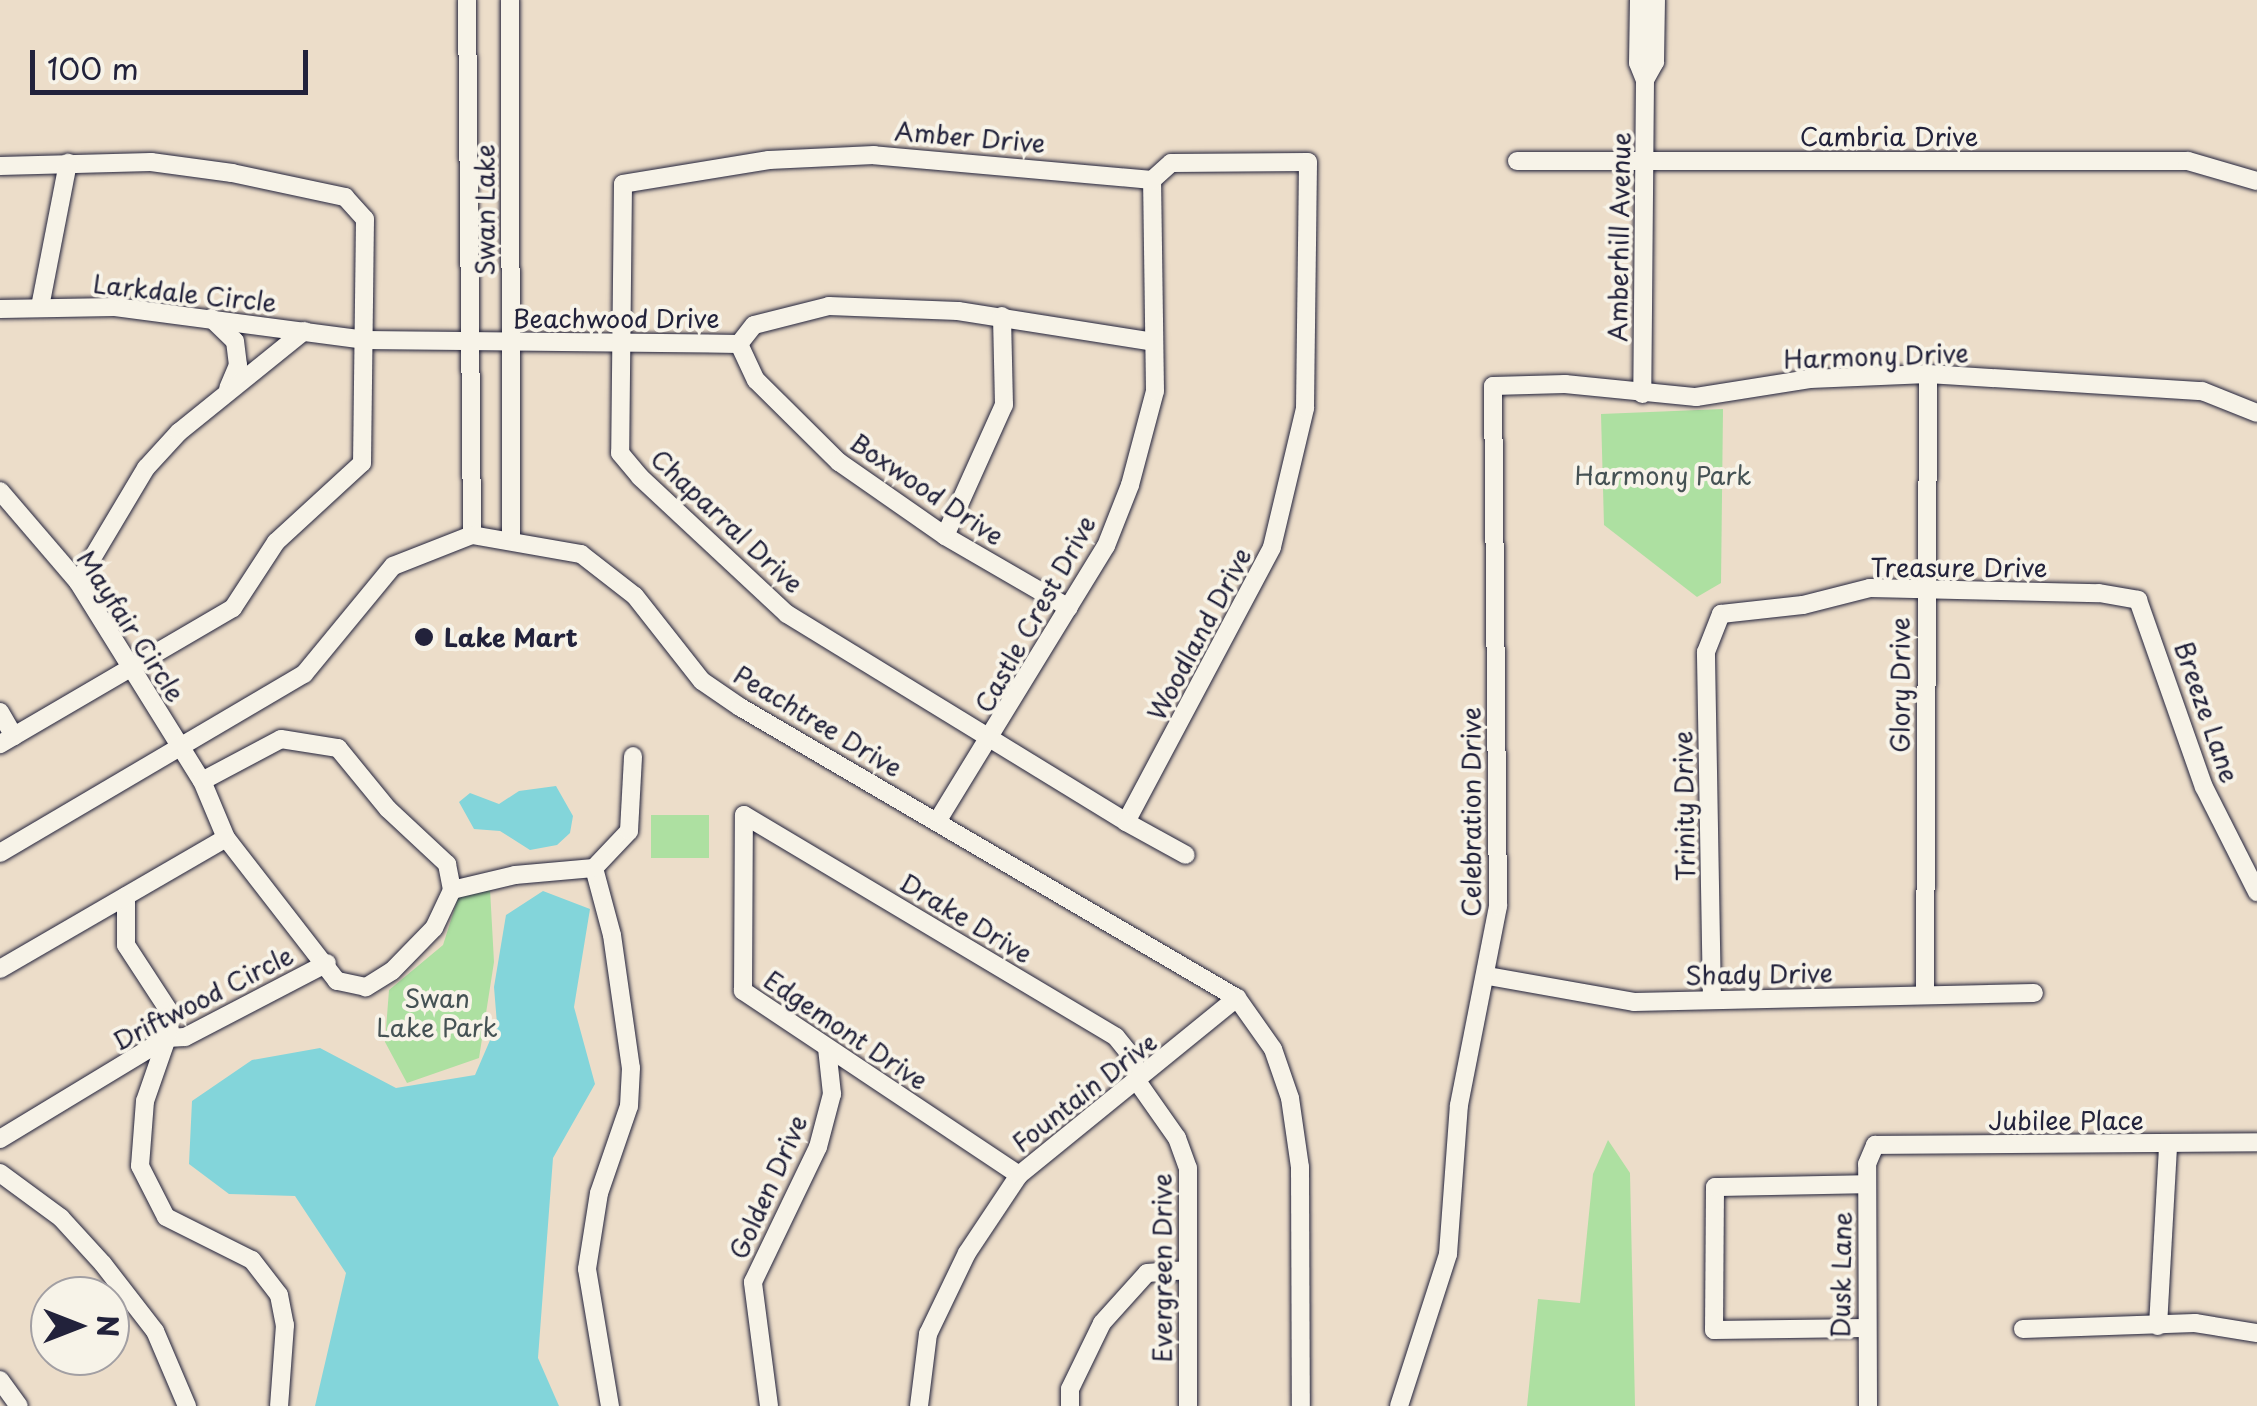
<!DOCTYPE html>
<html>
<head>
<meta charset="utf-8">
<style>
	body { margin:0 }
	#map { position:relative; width:2257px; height:1406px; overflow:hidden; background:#ecddc9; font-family:"Playpen Sans",sans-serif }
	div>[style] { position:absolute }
	.green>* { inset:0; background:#ade0a1; transform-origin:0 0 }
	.water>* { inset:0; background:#83d5da }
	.roads { filter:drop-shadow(0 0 2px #22223b) drop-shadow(0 0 2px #22223b) }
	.street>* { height:18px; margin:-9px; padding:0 9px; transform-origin:9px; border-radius:9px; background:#f7f3e8 }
	.dots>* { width:28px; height:28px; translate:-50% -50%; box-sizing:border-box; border:5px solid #f7f3e8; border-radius:50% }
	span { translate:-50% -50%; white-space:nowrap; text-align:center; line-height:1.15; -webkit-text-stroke:8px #f7f3e8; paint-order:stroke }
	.street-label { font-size:25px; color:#22223b }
	.park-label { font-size:25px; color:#455254 }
	.poi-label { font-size:25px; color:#22223b; font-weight:700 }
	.left { translate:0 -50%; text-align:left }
	.north { position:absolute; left:30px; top:1276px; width:100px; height:100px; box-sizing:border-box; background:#f7f3e8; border:2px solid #a29fa3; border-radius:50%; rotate:90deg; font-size:28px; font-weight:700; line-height:40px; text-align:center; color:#22223b }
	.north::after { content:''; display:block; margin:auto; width:35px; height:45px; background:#22223b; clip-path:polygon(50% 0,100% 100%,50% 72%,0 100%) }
	.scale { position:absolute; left:30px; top:50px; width:278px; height:45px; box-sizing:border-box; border:5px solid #22223b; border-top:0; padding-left:12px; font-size:30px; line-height:35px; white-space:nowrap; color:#22223b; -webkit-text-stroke:8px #f7f3e8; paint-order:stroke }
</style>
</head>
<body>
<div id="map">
	<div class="green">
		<div style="clip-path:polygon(1723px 409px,1721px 583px,1697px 597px,1604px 525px,1601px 414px)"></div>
		<div style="left:709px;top:815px;width:43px;height:58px;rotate:90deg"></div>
		<div style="clip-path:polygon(490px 889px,494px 962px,479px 1058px,407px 1083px,385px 1042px,389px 990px,443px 945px,458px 898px)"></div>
		<div style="clip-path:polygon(1608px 1140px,1630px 1173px,1635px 1406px,1527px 1406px,1538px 1299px,1580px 1303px,1593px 1174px)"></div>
	</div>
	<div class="water">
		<div style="clip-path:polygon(556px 786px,573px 816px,570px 833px,557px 845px,530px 850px,500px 831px,474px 829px,459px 802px,470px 793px,499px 804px,519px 791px)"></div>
		<div style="clip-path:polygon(543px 891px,590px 909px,574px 1007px,595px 1084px,553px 1158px,538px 1358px,559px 1406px,315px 1406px,346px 1273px,295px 1196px,229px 1194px,189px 1164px,192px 1101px,252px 1060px,320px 1048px,396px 1088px,475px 1075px,497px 1024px,494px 987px,506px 915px)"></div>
	</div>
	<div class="roads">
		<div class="street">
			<div style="left:467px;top:0;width:535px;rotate:89.46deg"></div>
			<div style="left:510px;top:0;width:541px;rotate:89.89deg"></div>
			<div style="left:1639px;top:0;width:63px;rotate:90.9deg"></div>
			<div style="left:1638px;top:63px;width:18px;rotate:68deg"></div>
			<div style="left:1645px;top:80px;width:314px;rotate:90.5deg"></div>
			<div style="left:1645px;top:80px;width:21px;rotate:-61deg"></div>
			<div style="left:1655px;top:62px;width:62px;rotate:-89.1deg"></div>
			<div style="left:1517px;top:161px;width:671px"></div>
			<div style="left:2188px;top:161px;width:72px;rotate:16.2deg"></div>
			<div style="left:0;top:166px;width:151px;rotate:-1.5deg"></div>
			<div style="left:151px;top:162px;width:82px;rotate:7.7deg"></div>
			<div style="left:232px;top:173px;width:116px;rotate:12deg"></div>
			<div style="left:345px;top:197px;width:30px;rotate:48deg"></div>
			<div style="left:365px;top:219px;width:244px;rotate:90.7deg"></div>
			<div style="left:362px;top:463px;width:117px;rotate:137.4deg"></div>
			<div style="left:276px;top:542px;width:79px;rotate:123.1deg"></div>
			<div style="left:233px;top:608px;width:270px;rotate:149.7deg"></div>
			<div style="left:40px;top:307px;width:147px;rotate:-79deg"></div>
			<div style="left:0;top:309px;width:115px;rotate:-1deg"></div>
			<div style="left:115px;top:307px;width:251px;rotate:7.5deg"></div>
			<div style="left:364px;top:340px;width:375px;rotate:0.6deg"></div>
			<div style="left:739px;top:344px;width:24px;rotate:-52deg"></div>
			<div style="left:754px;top:325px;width:77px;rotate:-14.2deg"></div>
			<div style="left:829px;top:306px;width:129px;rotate:2.2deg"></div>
			<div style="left:958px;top:311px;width:198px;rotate:9deg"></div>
			<div style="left:211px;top:318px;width:33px;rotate:44deg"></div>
			<div style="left:235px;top:341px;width:24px;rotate:83deg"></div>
			<div style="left:238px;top:365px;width:25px;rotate:113deg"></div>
			<div style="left:739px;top:344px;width:40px;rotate:65deg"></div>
			<div style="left:756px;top:380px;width:117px;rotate:44.7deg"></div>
			<div style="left:839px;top:462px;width:129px;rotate:34.9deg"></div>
			<div style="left:945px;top:536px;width:143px;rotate:30.1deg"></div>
			<div style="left:0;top:491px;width:120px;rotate:49.4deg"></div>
			<div style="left:78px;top:582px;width:234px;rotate:58.1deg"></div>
			<div style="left:945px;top:536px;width:144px;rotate:-65.8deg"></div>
			<div style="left:1004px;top:405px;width:89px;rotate:-91.3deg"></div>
			<div style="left:78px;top:582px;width:133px;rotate:-59.2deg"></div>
			<div style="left:146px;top:468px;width:49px;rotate:-47.5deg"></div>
			<div style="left:179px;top:432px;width:161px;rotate:-38.9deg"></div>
			<div style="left:0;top:712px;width:28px;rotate:60deg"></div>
			<div style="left:281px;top:739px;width:58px;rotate:9deg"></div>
			<div style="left:338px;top:748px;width:79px;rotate:50.7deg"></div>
			<div style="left:388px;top:809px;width:81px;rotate:43deg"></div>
			<div style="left:447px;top:864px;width:26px;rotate:79deg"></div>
			<div style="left:452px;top:890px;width:42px;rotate:115.3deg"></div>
			<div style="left:434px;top:928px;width:60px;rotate:134.3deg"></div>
			<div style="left:392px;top:971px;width:31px;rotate:148deg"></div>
			<div style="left:366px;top:987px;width:30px;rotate:-168deg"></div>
			<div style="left:337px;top:981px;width:181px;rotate:-127.8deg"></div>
			<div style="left:226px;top:838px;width:62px;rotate:-112.8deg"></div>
			<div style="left:202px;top:781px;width:89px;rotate:-28deg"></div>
			<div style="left:938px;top:820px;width:321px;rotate:-58.5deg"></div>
			<div style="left:1106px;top:546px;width:66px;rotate:-68.5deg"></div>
			<div style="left:1130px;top:485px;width:97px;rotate:-75.1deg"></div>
			<div style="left:1155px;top:391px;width:211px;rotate:-90.8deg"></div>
			<div style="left:1126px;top:822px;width:311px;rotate:-62deg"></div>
			<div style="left:1272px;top:547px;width:143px;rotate:-76.6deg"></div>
			<div style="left:1305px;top:408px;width:246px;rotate:-89.3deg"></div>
			<div style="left:1308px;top:162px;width:137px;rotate:179.6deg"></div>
			<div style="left:1171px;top:163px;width:25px;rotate:138deg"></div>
			<div style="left:1152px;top:180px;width:279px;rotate:-174.9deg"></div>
			<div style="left:874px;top:155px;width:105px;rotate:177.3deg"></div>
			<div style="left:769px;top:160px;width:148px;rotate:170.7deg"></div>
			<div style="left:623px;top:184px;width:269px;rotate:90.6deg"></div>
			<div style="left:620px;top:453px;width:31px;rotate:50deg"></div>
			<div style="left:640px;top:477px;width:201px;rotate:43deg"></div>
			<div style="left:787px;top:614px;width:398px;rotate:31.5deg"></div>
			<div style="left:1126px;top:822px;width:68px;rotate:28.8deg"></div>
			<div style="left:0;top:853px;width:353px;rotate:-30.5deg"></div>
			<div style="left:304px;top:674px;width:140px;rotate:-50.5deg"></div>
			<div style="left:393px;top:566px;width:85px;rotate:-21.4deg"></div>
			<div style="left:472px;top:535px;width:111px;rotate:9.9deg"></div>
			<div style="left:581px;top:554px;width:68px;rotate:37.9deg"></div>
			<div style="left:635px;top:596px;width:108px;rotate:51.8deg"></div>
			<div style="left:702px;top:681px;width:46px;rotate:34.4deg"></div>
			<div style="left:740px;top:707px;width:576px;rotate:30.35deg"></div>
			<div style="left:1237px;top:998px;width:62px;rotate:54.8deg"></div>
			<div style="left:1273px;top:1049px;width:52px;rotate:70.9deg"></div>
			<div style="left:1290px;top:1098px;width:70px;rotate:81.8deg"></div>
			<div style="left:1300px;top:1167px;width:239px;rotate:89.8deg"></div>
			<div style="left:594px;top:868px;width:69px;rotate:75deg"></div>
			<div style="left:612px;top:935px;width:134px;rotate:81.9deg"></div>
			<div style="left:631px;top:1068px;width:38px;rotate:93deg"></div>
			<div style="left:629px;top:1106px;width:92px;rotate:109deg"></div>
			<div style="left:599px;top:1193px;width:77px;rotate:99deg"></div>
			<div style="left:587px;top:1269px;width:139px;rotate:80.5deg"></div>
			<div style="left:452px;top:890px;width:65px;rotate:-13.4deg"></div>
			<div style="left:515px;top:875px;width:79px;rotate:-5.1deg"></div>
			<div style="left:594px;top:868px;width:51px;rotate:-46.6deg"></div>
			<div style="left:629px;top:831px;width:75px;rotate:-86.9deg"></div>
			<div style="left:126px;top:896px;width:49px;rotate:90deg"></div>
			<div style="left:126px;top:945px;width:79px;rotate:56.9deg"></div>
			<div style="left:169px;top:1011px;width:27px;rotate:94deg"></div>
			<div style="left:167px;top:1038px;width:67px;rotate:109.2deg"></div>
			<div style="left:145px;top:1101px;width:65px;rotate:94.4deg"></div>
			<div style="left:140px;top:1166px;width:57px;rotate:63deg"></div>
			<div style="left:166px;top:1217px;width:96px;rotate:26.6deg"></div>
			<div style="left:252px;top:1260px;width:44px;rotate:52.4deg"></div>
			<div style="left:279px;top:1295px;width:31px;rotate:79deg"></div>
			<div style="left:285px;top:1325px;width:81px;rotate:94.2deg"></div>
			<div style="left:0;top:969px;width:261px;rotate:-30.1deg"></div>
			<div style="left:1488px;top:976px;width:148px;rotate:10.1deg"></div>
			<div style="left:1634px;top:1002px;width:400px;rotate:-1.3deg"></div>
			<div style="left:1925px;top:995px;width:621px;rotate:-89.72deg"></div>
			<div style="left:1712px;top:1000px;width:348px;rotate:-91deg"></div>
			<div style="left:1706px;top:652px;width:41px;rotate:-68.5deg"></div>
			<div style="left:1721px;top:614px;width:82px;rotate:-6.3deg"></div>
			<div style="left:1803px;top:605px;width:69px;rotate:-14.2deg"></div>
			<div style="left:1870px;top:588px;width:229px;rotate:1.3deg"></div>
			<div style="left:2099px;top:593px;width:40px;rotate:10deg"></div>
			<div style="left:2138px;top:600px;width:198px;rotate:70.6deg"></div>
			<div style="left:2204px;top:787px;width:118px;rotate:63.2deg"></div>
			<div style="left:0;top:1139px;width:195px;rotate:-31.2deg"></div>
			<div style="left:167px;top:1038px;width:18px;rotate:-3deg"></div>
			<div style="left:185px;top:1037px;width:160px;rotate:-27.5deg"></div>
			<div style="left:0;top:1173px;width:76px;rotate:36.4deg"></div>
			<div style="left:61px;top:1218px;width:62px;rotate:47.6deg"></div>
			<div style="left:103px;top:1264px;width:85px;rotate:52.2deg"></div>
			<div style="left:155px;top:1331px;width:82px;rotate:66.9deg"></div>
			<div style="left:1019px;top:1175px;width:332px;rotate:-146.3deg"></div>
			<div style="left:743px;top:991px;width:176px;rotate:-89.7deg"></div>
			<div style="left:744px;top:815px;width:433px;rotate:30.8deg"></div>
			<div style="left:1116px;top:1037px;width:27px;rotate:51deg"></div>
			<div style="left:1133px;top:1058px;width:27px;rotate:77deg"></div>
			<div style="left:1139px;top:1084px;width:66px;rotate:54.9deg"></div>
			<div style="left:1177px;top:1138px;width:32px;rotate:70deg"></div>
			<div style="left:1188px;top:1168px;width:238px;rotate:90deg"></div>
			<div style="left:2158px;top:1326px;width:181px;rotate:-86.8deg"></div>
			<div style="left:1865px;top:1328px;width:151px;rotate:179.2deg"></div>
			<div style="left:1714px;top:1330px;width:143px;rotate:-89.6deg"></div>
			<div style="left:1715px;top:1187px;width:152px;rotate:-1.1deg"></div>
			<div style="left:2023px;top:1329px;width:172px;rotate:-2deg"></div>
			<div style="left:2195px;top:1323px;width:63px;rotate:9.2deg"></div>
			<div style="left:0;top:1380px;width:32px;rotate:54deg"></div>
			<div style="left:769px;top:1406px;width:125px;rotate:-97.4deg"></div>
			<div style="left:753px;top:1282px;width:150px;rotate:-64.3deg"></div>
			<div style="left:818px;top:1147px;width:55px;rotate:-75.2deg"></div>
			<div style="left:832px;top:1094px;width:46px;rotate:-96.2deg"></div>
			<div style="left:919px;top:1406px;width:73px;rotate:-82.9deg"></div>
			<div style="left:928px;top:1334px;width:90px;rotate:-64.3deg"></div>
			<div style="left:967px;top:1253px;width:94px;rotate:-56.3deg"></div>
			<div style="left:1019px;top:1175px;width:281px;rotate:-39.1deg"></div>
			<div style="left:1070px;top:1406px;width:17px;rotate:-90deg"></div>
			<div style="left:1070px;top:1389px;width:73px;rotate:-64.1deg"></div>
			<div style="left:1102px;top:1323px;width:67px;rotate:-48deg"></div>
			<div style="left:1147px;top:1273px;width:41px;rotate:-4.2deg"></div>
			<div style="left:1399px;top:1406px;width:160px;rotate:-72.1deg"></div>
			<div style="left:1448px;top:1254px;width:149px;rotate:-85.8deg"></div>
			<div style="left:1459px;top:1105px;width:203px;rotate:-78.9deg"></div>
			<div style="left:1498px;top:906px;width:520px;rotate:-90.55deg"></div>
			<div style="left:1493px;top:386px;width:72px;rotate:-1.6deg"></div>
			<div style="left:1565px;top:384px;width:132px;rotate:5.7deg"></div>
			<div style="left:1696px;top:397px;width:115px;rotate:-9deg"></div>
			<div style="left:1810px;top:379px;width:118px;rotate:-2.4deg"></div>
			<div style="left:1928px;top:374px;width:275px;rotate:3.6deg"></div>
			<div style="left:2202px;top:391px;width:59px;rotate:21.8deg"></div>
			<div style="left:1868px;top:1406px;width:242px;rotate:-90.2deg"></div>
			<div style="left:1867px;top:1164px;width:21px;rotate:-67deg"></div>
			<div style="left:1875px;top:1145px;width:382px;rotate:-0.4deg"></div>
		</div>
	</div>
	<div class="dots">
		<div style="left:424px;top:637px;background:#22223b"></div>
	</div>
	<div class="street-label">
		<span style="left:1889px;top:136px">Cambria Drive</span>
		<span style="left:970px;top:137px;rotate:5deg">Amber Drive</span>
		<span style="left:485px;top:210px;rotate:-90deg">Swan Lake</span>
		<span style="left:1619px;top:237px;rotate:-89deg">Amberhill Avenue</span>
		<span style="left:185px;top:293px;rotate:6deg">Larkdale Circle</span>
		<span style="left:616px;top:318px">Beachwood Drive</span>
		<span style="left:1876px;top:356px;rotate:-2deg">Harmony Drive</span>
		<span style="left:927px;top:489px;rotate:34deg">Boxwood Drive</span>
		<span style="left:727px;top:521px;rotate:43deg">Chaparral Drive</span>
		<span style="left:1959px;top:567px">Treasure Drive</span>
		<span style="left:1035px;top:614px;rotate:-61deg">Castle Crest Drive</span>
		<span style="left:131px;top:626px;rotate:57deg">Mayfair Circle</span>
		<span style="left:1199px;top:634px;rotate:-62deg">Woodland Drive</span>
		<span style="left:1900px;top:685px;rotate:-90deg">Glory Drive</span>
		<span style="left:2207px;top:712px;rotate:71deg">Breeze Lane</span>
		<span style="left:818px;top:721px;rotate:31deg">Peachtree Drive</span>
		<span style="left:1684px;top:806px;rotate:-91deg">Trinity Drive</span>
		<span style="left:1471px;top:812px;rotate:-90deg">Celebration Drive</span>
		<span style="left:966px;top:918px;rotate:31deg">Drake Drive</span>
		<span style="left:1759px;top:974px;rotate:-1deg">Shady Drive</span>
		<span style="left:203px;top:998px;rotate:-27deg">Driftwood Circle</span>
		<span style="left:846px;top:1030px;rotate:34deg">Edgemont Drive</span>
		<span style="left:1084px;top:1092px;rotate:-38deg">Fountain Drive</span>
		<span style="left:2066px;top:1120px">Jubilee Place</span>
		<span style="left:768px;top:1187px;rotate:-66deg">Golden Drive</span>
		<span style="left:1162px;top:1268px;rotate:-90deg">Evergreen Drive</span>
		<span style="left:1841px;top:1275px;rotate:-89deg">Dusk Lane</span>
	</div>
	<div class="park-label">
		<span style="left:1663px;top:475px">Harmony Park</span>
		<span style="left:437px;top:1013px">Swan<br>Lake Park</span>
	</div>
	<div class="poi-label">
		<span class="left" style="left:444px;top:637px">Lake Mart</span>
	</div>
	<div class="north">N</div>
	<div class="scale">100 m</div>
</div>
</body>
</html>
